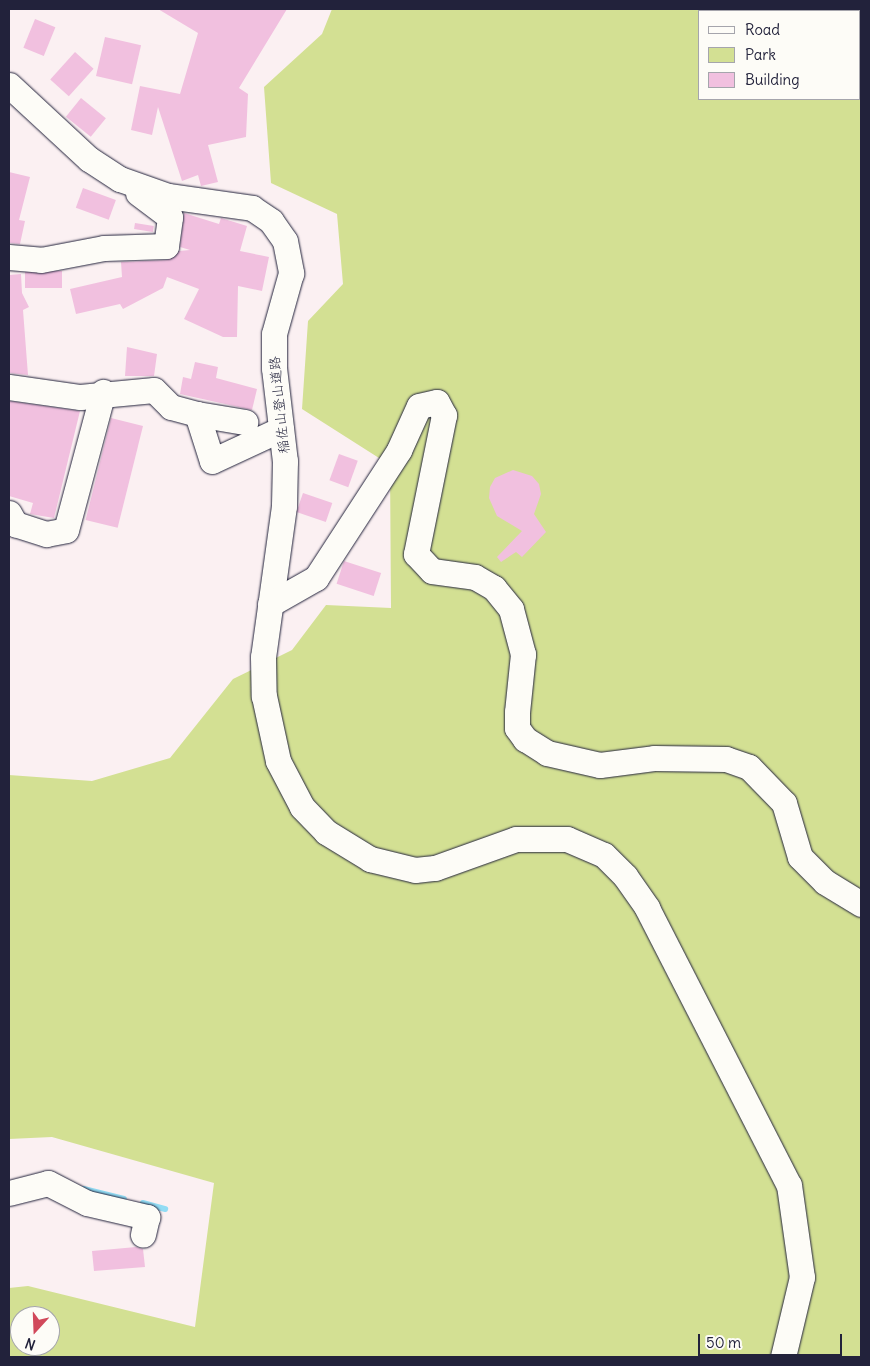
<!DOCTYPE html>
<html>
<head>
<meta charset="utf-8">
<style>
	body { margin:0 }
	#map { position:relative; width:870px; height:1366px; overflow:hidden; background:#fbf0f2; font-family:Delius,"Klee One",sans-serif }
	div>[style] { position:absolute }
	.green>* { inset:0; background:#d3e093 }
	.stream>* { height:5.5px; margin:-2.75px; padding:0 2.75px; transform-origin:2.75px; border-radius:2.75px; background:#92dcf4 }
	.building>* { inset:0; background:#f1c0df; transform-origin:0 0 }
	.roads { filter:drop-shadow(0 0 1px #22223b) drop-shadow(0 0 1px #22223b) }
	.minor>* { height:25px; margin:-12.5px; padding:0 12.5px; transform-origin:12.5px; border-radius:12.5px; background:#fdfcf7 }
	span { translate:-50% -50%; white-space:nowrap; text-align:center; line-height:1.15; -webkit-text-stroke:5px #fdfcf7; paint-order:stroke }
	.street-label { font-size:14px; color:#22223b }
	.frame { position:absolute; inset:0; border:10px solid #22223b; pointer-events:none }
	.legend { position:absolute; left:698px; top:10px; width:162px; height:90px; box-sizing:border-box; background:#fdfcf7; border:1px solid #a5a5ac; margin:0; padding:6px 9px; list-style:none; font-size:15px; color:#22223b }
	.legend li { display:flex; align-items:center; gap:10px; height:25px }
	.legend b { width:25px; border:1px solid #a5a5ac }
	.north { position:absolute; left:10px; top:1306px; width:50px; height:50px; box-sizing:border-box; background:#fdfcf7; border:1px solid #a5a5ac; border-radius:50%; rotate:200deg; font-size:14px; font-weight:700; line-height:20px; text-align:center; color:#22223b }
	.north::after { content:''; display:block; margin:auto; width:18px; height:22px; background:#d1495b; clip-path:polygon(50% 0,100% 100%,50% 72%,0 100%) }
	.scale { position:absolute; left:698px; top:1334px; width:144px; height:22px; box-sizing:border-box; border:2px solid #22223b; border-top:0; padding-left:6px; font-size:15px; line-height:18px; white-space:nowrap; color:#22223b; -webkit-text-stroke:4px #fdfcf7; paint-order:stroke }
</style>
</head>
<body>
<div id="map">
	<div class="green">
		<div style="clip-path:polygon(evenodd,332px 9px,861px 9px,861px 1357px,9px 1357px,9px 1288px,28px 1286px,195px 1327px,214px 1183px,52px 1137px,9px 1139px,9px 775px,92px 781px,170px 758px,233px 679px,292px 650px,326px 605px,391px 608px,390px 465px,302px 409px,308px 321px,343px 284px,337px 214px,271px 183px,264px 87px,322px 34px,332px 9px,699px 11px,859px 11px,859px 99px,699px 99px,699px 11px,332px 9px,20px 1316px,50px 1316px,50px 1346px,20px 1346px,20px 1316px)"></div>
	</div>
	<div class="stream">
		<div style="left:84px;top:1189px;width:41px;rotate:14deg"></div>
		<div style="left:143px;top:1203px;width:23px;rotate:15deg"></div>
	</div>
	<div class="building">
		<div style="clip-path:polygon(158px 9px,287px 9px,239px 88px,248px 94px,246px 137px,208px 145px,218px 182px,201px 186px,198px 175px,182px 181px,158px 107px,152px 135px,131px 130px,140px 86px,180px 94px,198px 33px)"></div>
		<div style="left:35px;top:19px;width:22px;height:31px;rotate:22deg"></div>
		<div style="left:105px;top:37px;width:37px;height:40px;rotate:13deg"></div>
		<div style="left:75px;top:52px;width:25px;height:37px;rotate:42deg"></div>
		<div style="left:81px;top:98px;width:32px;height:24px;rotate:39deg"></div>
		<div style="clip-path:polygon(9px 172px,30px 177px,19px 220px,25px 221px,20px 244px,9px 243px)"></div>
		<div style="left:83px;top:188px;width:35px;height:21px;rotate:20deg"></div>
		<div style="clip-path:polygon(184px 213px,219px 224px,221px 218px,247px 226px,240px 251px,269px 257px,262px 291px,238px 286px,237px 337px,223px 337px,184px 319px,199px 289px,167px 277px,163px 288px,123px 309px,120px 304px,76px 314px,70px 289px,122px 277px,121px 262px,167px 260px,179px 251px,190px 250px,180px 247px)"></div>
		<div style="left:135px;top:223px;width:19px;height:6px;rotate:9deg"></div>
		<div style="left:62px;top:271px;width:17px;height:37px;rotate:90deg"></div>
		<div style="clip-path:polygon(21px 274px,22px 293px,29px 307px,23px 310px,28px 375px,9px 373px,9px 275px)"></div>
		<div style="clip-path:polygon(127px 347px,157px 354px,154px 376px,125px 376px)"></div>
		<div style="clip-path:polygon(195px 362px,218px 367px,216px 378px,257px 389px,252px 410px,180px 394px,183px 377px,191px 379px)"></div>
		<div style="clip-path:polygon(9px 401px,80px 411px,54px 518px,30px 514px,33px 503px,9px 496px)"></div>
		<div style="left:111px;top:418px;width:33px;height:105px;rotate:14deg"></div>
		<div style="left:339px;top:454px;width:20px;height:28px;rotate:20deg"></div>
		<div style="clip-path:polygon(513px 470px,532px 476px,539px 484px,541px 494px,534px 514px,546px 532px,522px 557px,516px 552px,501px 562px,497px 557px,522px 531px,497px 516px,489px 498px,490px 487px,495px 478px)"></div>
		<div style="left:303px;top:493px;width:31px;height:20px;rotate:19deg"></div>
		<div style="left:344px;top:561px;width:39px;height:24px;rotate:18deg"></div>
		<div style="clip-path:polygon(136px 1247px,143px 1249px,145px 1267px,94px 1271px,92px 1251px)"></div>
	</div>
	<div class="roads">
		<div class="minor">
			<div style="left:9px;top:85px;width:109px;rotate:42.8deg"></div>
			<div style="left:89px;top:159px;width:37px;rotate:33deg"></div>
			<div style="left:120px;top:179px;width:51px;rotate:19.5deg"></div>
			<div style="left:168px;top:196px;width:85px;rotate:8.1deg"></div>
			<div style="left:252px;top:208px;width:23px;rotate:34deg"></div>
			<div style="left:271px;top:221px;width:24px;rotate:55deg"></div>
			<div style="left:285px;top:241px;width:33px;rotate:79deg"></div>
			<div style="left:291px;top:273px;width:63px;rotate:105.6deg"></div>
			<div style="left:274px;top:334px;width:34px;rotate:90deg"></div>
			<div style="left:274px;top:368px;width:94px;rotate:83.3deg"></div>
			<div style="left:285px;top:461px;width:45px;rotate:91.3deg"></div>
			<div style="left:284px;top:506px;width:152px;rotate:97.9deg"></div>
			<div style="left:263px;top:657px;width:39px;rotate:89deg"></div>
			<div style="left:264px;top:696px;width:66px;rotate:77.8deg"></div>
			<div style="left:278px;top:761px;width:52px;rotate:62.4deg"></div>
			<div style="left:302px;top:807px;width:35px;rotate:46deg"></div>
			<div style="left:326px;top:832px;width:52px;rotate:31.5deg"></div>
			<div style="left:370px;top:859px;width:46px;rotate:13.7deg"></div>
			<div style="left:415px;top:870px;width:20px;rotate:-6deg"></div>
			<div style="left:435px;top:868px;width:86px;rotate:-19.7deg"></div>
			<div style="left:516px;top:839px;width:51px"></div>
			<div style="left:567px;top:839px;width:40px;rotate:23.4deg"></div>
			<div style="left:604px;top:855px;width:30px;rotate:45deg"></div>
			<div style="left:625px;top:876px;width:39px;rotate:55deg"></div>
			<div style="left:647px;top:908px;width:311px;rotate:62.9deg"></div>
			<div style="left:789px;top:1185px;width:93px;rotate:82deg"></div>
			<div style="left:802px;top:1277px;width:82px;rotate:103.4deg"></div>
			<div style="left:9px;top:257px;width:32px;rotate:5deg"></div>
			<div style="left:41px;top:260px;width:64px;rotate:-10.8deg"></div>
			<div style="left:104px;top:248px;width:62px;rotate:-1.8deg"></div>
			<div style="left:166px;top:246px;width:29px;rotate:-82deg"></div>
			<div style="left:170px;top:217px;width:40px;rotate:-143deg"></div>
			<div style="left:9px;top:387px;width:72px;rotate:8deg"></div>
			<div style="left:80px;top:397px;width:74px;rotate:-5.4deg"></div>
			<div style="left:154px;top:390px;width:24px;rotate:45deg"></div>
			<div style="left:171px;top:407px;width:27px;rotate:15deg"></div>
			<div style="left:197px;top:414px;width:49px;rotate:72.3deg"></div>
			<div style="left:212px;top:461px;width:76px;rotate:-24.9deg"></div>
			<div style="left:197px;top:414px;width:49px;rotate:9.5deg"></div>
			<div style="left:9px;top:513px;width:13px;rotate:61deg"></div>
			<div style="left:15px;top:524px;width:33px;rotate:18deg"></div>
			<div style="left:46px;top:534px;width:20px;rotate:-11deg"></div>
			<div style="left:66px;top:530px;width:143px;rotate:-75deg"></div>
			<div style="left:270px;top:604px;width:53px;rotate:-29.5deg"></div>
			<div style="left:316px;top:578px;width:153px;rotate:-57deg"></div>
			<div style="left:399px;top:450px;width:48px;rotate:-65.6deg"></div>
			<div style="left:419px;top:406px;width:18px;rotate:-13deg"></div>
			<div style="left:437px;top:402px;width:15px;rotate:62deg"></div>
			<div style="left:444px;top:415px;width:142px;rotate:101.4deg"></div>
			<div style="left:416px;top:554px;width:23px;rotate:47deg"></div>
			<div style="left:432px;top:571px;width:43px;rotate:7.9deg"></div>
			<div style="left:475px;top:577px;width:22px;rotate:30deg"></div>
			<div style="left:494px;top:588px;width:27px;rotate:51deg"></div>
			<div style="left:511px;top:609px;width:47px;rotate:75.1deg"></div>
			<div style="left:523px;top:654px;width:58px;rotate:95.9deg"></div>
			<div style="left:517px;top:712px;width:16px;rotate:90deg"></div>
			<div style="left:517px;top:728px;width:14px;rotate:54deg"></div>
			<div style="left:525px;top:739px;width:26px;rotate:32deg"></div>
			<div style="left:547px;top:753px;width:54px;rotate:12.8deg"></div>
			<div style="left:600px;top:765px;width:54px;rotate:-7.4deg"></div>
			<div style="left:654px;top:758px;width:72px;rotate:0.8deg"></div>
			<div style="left:726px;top:759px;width:24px;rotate:19deg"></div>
			<div style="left:749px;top:767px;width:50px;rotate:45.8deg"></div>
			<div style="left:784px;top:803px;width:56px;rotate:73.5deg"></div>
			<div style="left:800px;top:857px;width:35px;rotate:45deg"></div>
			<div style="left:825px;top:882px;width:42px;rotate:31.4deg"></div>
			<div style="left:9px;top:1193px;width:40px;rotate:-14.4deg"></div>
			<div style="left:48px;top:1183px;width:44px;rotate:27.1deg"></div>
			<div style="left:87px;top:1203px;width:62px;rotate:13.1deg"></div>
			<div style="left:147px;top:1217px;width:18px;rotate:103deg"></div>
		</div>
	</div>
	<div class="street-label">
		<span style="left:279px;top:405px;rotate:-96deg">稲佐山登山道路</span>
	</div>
	<div class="frame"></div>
	<ul class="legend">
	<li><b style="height:6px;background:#fdfcf7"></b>Road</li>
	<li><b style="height:14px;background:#d3e093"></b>Park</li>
	<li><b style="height:14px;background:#f1c0df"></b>Building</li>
	</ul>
	<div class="north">N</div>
	<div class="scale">50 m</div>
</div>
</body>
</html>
